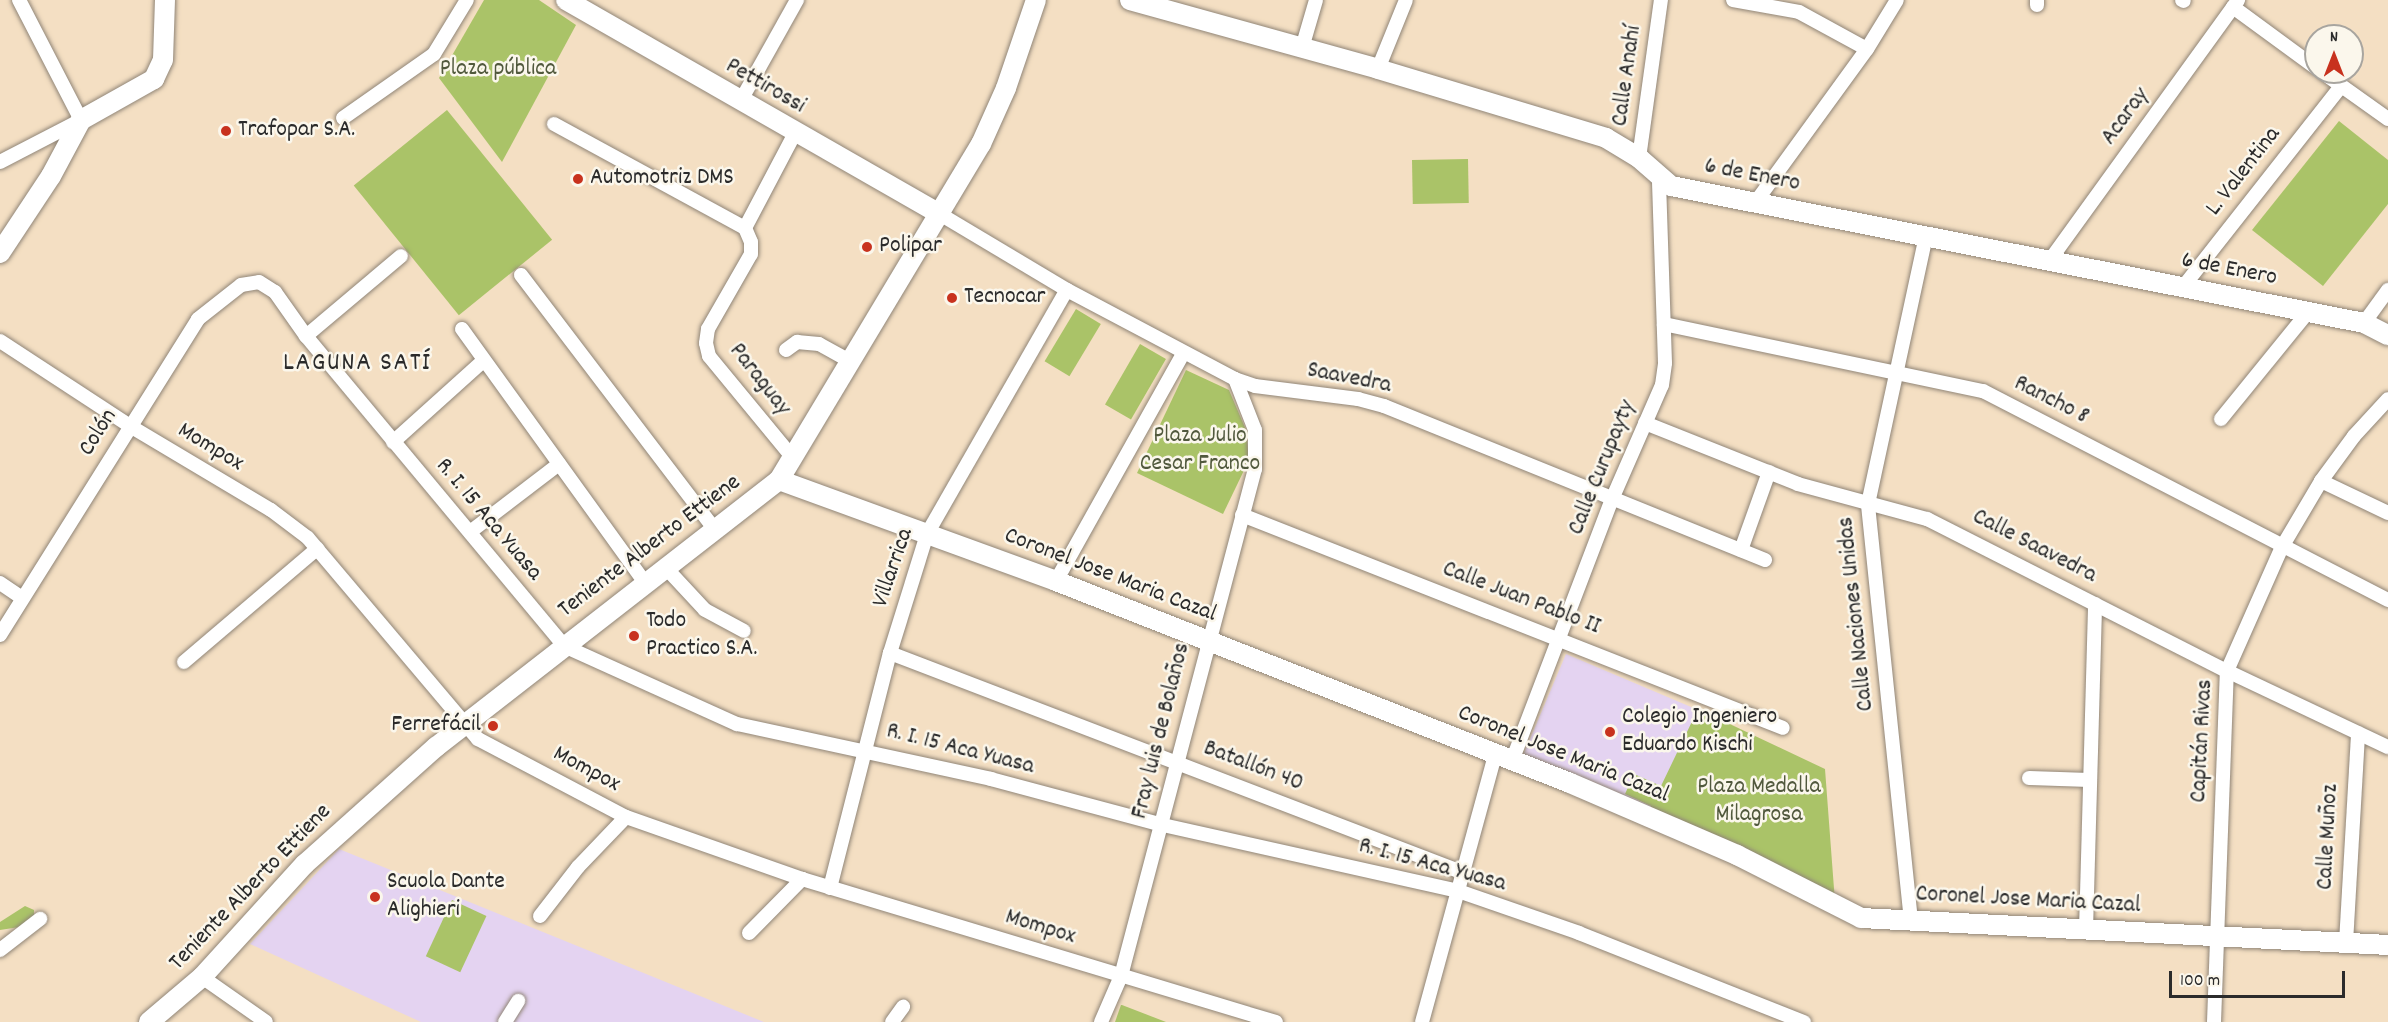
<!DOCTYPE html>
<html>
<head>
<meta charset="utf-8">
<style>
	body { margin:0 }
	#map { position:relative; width:2388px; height:1022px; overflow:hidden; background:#f4dfc3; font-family:Dekko,sans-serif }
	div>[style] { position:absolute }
	.built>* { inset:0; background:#e4d3f1; transform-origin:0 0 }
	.green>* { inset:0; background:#aac368; transform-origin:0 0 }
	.roads { filter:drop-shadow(0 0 2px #908577) drop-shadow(0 0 2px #908577) }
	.street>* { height:14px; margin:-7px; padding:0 7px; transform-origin:7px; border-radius:7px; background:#fff }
	.secondary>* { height:20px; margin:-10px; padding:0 10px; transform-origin:10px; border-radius:10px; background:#fff }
	.dots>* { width:16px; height:16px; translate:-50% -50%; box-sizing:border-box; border:3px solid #fbf7ec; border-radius:50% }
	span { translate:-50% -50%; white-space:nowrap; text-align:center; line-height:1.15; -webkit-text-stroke:5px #fbf7ec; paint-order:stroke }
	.park-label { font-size:24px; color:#51593d }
	.street-label { font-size:24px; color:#2b2b2b }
	.poi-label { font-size:24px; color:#2b2b2b }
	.left { translate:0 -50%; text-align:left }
	.right { translate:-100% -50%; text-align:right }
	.quarter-label { font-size:27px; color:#2b2b2b; letter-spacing:1.5px }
	.north { position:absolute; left:2304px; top:24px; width:60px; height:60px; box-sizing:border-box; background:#fbf7ec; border:2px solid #a8a59f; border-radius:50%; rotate:0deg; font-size:16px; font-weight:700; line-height:24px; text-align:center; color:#2b2b2b }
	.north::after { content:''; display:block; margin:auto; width:21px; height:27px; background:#c8321e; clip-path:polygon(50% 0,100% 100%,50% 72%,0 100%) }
	.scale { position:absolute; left:2169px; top:971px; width:176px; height:27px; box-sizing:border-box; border:3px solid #2b2b2b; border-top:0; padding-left:8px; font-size:18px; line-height:21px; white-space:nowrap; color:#2b2b2b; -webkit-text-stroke:4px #fbf7ec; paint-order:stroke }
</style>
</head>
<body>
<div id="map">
	<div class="built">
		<div style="left:1566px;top:654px;width:143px;height:110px;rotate:23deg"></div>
		<div style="clip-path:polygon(339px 849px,764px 1022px,421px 1022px,250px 944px)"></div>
	</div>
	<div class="green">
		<div style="clip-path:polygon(484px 0,539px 0,576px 25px,502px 162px,439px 78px)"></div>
		<div style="left:447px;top:110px;width:167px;height:120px;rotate:51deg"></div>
		<div style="clip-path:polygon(2339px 121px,2388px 160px,2388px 204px,2323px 286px,2252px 230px)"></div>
		<div style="left:1468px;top:159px;width:44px;height:56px;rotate:89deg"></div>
		<div style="left:1076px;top:309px;width:29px;height:61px;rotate:31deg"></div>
		<div style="left:1140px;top:344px;width:30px;height:70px;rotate:30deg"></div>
		<div style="clip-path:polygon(1186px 370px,1229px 390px,1246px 430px,1249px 460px,1223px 514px,1137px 473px)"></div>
		<div style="clip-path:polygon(1698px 709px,1825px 769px,1835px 902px,1648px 813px,1651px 806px,1625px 794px,1634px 774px,1661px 786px)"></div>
		<div style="left:452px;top:900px;width:38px;height:62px;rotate:25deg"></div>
		<div style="clip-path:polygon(25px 906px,34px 910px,34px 920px,26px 926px,0 930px,0 922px)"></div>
		<div style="clip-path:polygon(1121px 1005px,1122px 1005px,1166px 1022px,1115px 1022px)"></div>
	</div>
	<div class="roads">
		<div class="street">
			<div style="left:1733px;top:0;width:67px;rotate:10.3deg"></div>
			<div style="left:1799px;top:12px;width:77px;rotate:28.6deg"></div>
			<div style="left:2037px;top:0;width:5px;rotate:90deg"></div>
			<div style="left:2182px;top:0;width:2px;rotate:27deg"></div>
			<div style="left:2233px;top:7px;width:103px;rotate:36.3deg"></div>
			<div style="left:1302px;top:48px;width:50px;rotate:-73.7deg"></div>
			<div style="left:1378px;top:69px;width:74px;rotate:-67.9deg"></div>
			<div style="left:2322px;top:72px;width:81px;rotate:35.5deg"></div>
			<div style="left:740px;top:102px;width:117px;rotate:-60.8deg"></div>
			<div style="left:343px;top:118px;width:111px;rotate:-35.1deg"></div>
			<div style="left:434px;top:54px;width:63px;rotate:-58.6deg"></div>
			<div style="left:554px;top:124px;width:217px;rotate:28.6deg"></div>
			<div style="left:1639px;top:158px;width:160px;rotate:-82.1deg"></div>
			<div style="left:0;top:162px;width:91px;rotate:-27.4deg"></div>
			<div style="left:81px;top:120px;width:135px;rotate:-117.3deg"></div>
			<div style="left:1755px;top:203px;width:190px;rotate:-54deg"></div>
			<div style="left:1867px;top:49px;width:57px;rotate:-58.5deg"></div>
			<div style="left:940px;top:214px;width:148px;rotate:30.9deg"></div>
			<div style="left:1067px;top:290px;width:190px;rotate:27.9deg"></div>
			<div style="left:1235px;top:379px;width:21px;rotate:19deg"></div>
			<div style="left:1255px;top:386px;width:104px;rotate:7.2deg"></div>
			<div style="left:1358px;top:399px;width:27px;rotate:15deg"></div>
			<div style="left:1384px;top:406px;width:411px;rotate:22deg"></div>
			<div style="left:2050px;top:260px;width:321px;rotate:-54.1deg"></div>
			<div style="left:521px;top:275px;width:322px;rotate:52.7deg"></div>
			<div style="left:2183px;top:287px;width:256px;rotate:-51.8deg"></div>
			<div style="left:2364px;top:323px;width:41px;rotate:-54deg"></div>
			<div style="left:1664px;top:324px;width:326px;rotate:11.9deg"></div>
			<div style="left:1983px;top:391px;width:456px;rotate:27.3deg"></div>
			<div style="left:462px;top:329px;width:314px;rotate:54.2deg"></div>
			<div style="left:306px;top:336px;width:124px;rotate:-40.1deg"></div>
			<div style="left:0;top:341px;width:155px;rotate:33.2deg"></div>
			<div style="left:130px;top:426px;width:164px;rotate:30.8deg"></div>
			<div style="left:271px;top:510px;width:46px;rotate:37.1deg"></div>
			<div style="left:308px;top:538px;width:263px;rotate:49.8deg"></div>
			<div style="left:478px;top:739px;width:167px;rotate:27.8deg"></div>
			<div style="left:626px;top:817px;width:187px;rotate:19.4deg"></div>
			<div style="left:802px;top:879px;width:495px;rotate:16.8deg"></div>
			<div style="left:786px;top:350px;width:14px;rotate:-36deg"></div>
			<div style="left:797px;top:342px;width:22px;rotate:5deg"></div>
			<div style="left:819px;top:344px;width:37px;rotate:29deg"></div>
			<div style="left:2221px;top:419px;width:138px;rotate:-50.9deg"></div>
			<div style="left:1645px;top:423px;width:165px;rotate:21.7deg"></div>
			<div style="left:1798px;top:484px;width:134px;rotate:15.2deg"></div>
			<div style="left:1927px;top:519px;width:336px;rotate:26.9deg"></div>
			<div style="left:2227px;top:671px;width:178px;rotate:25.3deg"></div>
			<div style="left:393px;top:442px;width:122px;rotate:-42deg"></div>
			<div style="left:793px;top:458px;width:132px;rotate:-129.5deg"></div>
			<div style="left:709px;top:356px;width:13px;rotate:-103deg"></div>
			<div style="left:706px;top:343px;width:14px;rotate:-82deg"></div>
			<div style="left:708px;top:329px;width:86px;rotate:-60.2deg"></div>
			<div style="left:751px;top:254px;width:12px;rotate:-90deg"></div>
			<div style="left:751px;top:242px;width:15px;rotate:-113deg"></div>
			<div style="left:745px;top:228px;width:107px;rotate:-62.2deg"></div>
			<div style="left:2321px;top:481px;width:74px;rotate:25.5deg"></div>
			<div style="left:1242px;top:515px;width:581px;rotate:21.49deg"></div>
			<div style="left:470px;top:532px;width:112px;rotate:-37.4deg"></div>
			<div style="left:1741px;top:550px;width:83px;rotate:-70.3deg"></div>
			<div style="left:666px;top:568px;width:57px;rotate:47.1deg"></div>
			<div style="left:705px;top:610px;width:44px;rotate:28.3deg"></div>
			<div style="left:1056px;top:581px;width:260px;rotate:-60.8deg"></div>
			<div style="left:0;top:583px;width:25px;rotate:34deg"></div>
			<div style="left:0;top:635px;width:373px;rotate:-57.9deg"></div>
			<div style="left:198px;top:319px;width:55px;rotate:-38.3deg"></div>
			<div style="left:241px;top:285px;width:18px;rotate:-9deg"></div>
			<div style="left:259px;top:282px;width:19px;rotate:32deg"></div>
			<div style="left:275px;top:292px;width:54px;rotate:54.8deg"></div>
			<div style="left:306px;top:336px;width:403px;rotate:50.2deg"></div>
			<div style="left:564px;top:646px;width:190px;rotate:24.3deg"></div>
			<div style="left:737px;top:724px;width:260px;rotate:12.2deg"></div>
			<div style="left:991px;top:779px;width:178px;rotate:15deg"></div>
			<div style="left:1163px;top:825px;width:302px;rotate:12.6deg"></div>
			<div style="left:1458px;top:891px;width:128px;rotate:19.1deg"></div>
			<div style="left:1579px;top:933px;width:242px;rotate:21.6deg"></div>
			<div style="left:890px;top:653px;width:615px;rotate:20.97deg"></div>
			<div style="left:184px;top:662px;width:175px;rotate:-40.4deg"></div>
			<div style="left:1512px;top:761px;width:283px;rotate:-69.1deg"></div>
			<div style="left:1613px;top:497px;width:122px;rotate:-66.4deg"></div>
			<div style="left:1662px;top:385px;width:22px;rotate:-82deg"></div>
			<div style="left:1665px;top:363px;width:184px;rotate:-91.9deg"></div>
			<div style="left:2029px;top:778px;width:61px;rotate:1.9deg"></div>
			<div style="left:830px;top:888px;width:243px;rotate:-75.7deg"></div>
			<div style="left:890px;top:653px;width:125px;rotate:-72.7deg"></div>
			<div style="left:927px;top:534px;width:281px;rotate:-60.2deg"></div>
			<div style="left:540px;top:916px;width:62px;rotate:-52.2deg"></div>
			<div style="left:578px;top:867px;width:69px;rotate:-46.2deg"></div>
			<div style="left:1911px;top:921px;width:419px;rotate:-95.9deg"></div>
			<div style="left:1868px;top:504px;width:274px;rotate:-77.8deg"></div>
			<div style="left:2086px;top:930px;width:326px;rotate:-88.4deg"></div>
			<div style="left:749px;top:933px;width:76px;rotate:-45.5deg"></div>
			<div style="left:2346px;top:943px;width:210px;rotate:-86.7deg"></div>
			<div style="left:0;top:950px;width:51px;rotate:-37.8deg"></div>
			<div style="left:202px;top:977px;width:78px;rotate:35.1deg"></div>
			<div style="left:505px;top:1022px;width:25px;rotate:-58deg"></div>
			<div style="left:892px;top:1022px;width:19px;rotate:-54deg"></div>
			<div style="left:1101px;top:1022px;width:50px;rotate:-66.5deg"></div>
			<div style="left:1121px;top:976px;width:524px;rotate:-75.2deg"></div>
			<div style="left:1255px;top:469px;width:39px;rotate:-90deg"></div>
			<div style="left:1255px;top:430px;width:55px;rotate:-111.4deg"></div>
			<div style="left:1422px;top:1022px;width:277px;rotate:-74.7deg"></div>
			<div style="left:2214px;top:1022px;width:351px;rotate:-87.9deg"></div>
			<div style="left:2227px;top:671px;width:136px;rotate:-66.1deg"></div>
			<div style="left:2282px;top:547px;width:77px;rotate:-59.4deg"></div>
			<div style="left:2321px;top:481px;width:56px;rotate:-53.7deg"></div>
			<div style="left:2354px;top:436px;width:50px;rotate:-47.4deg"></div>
		</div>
		<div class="secondary">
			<div style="left:566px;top:0;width:431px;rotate:29.8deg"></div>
			<div style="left:1130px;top:0;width:257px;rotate:15.5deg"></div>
			<div style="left:1378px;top:69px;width:238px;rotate:16.8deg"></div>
			<div style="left:1606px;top:138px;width:39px;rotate:31deg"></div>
			<div style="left:1639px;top:158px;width:43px;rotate:41.2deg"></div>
			<div style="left:1671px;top:186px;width:706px;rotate:11.18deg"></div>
			<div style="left:2364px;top:323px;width:27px;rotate:27deg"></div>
			<div style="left:0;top:253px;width:92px;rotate:-56.5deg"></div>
			<div style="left:51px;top:176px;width:64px;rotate:-61.8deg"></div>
			<div style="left:81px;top:120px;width:84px;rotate:-29.3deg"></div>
			<div style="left:154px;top:79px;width:21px;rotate:-65deg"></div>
			<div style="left:163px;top:60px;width:60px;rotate:-88.1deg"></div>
			<div style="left:779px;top:480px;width:295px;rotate:20deg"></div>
			<div style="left:1056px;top:581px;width:552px;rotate:21.45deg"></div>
			<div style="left:1570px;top:783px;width:182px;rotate:23.3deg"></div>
			<div style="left:1737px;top:855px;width:139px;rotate:26.9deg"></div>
			<div style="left:1861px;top:918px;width:528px;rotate:2.93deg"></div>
			<div style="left:149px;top:1022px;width:70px;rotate:-40.3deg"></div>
			<div style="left:202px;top:977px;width:153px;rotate:-47.7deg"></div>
			<div style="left:305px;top:864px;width:176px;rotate:-41.8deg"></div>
			<div style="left:436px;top:747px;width:435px;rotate:-37.9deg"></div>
			<div style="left:779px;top:480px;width:392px;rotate:-59deg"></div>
			<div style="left:981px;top:144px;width:61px;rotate:-65.9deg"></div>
			<div style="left:1006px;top:88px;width:93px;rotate:-71.2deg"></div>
		</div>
	</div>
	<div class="dots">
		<div style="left:226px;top:131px;background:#c8321e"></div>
		<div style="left:578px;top:179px;background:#c8321e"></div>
		<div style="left:867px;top:247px;background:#c8321e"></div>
		<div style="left:952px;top:298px;background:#c8321e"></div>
		<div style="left:634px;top:636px;background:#c8321e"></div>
		<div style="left:493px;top:726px;background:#c8321e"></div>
		<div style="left:1610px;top:732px;background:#c8321e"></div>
		<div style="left:375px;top:897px;background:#c8321e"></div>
	</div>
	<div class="park-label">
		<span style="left:498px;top:70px">Plaza pública</span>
		<span style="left:1200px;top:451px">Plaza Julio<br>Cesar Franco</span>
		<span style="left:1759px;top:802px">Plaza Medalla<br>Milagrosa</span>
	</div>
	<div class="street-label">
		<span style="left:1628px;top:76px;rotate:-82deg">Calle Anahí</span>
		<span style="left:765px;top:87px;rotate:30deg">Pettirossi</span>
		<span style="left:2126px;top:117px;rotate:-54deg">Acaray</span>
		<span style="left:2244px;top:172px;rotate:-52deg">L. Valentina</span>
		<span style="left:1752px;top:176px;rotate:11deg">6 de Enero</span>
		<span style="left:2229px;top:270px;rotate:11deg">6 de Enero</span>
		<span style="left:1349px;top:379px;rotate:11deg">Saavedra</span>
		<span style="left:759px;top:380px;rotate:52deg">Paraguay</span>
		<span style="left:2051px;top:401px;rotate:27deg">Rancho 8</span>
		<span style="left:99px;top:433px;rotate:-58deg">Colón</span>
		<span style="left:210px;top:448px;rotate:31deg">Mompox</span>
		<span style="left:1603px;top:468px;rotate:-68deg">Calle Curupayty</span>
		<span style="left:488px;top:520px;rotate:50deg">R. I. 15 Aca Yuasa</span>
		<span style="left:650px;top:547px;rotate:-37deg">Teniente Alberto Ettiene</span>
		<span style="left:2034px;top:547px;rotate:27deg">Calle Saavedra</span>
		<span style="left:894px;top:568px;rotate:-71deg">Villarrica</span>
		<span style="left:1110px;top:576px;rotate:21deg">Coronel Jose Maria Cazal</span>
		<span style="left:1521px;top:599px;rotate:21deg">Calle Juan Pablo II</span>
		<span style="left:1857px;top:614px;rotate:-96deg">Calle Naciones Unidas</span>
		<span style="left:1162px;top:731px;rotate:-76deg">Fray luis de Bolaños</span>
		<span style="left:2203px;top:741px;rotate:-87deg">Capitán Rivas</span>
		<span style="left:960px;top:750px;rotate:14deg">R. I. 15 Aca Yuasa</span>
		<span style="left:1563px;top:755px;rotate:22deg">Coronel Jose Maria Cazal</span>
		<span style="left:1253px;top:767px;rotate:21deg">Batallón 40</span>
		<span style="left:586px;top:770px;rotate:28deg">Mompox</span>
		<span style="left:2329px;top:837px;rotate:-87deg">Calle Muñoz</span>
		<span style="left:1432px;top:866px;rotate:15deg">R. I. 15 Aca Yuasa</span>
		<span style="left:251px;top:888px;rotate:-46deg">Teniente Alberto Ettiene</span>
		<span style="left:2028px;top:901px;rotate:3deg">Coronel Jose Maria Cazal</span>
		<span style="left:1040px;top:928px;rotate:17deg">Mompox</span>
	</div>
	<div class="poi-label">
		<span class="left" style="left:238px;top:131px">Trafopar S.A.</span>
		<span class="left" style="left:590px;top:179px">Automotriz DMS</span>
		<span class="left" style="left:879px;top:247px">Polipar</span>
		<span class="left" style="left:964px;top:298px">Tecnocar</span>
		<span class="left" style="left:646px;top:636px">Todo<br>Practico S.A.</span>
		<span class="left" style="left:1622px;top:732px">Colegio Ingeniero<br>Eduardo Kischi</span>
		<span class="right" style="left:481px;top:726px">Ferrefácil</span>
		<span class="left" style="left:387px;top:897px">Scuola Dante<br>Alighieri</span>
	</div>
	<div class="quarter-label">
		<span style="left:357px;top:364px">LAGUNA SATÍ</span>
	</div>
	<div class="north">N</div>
	<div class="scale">100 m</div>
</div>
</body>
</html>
